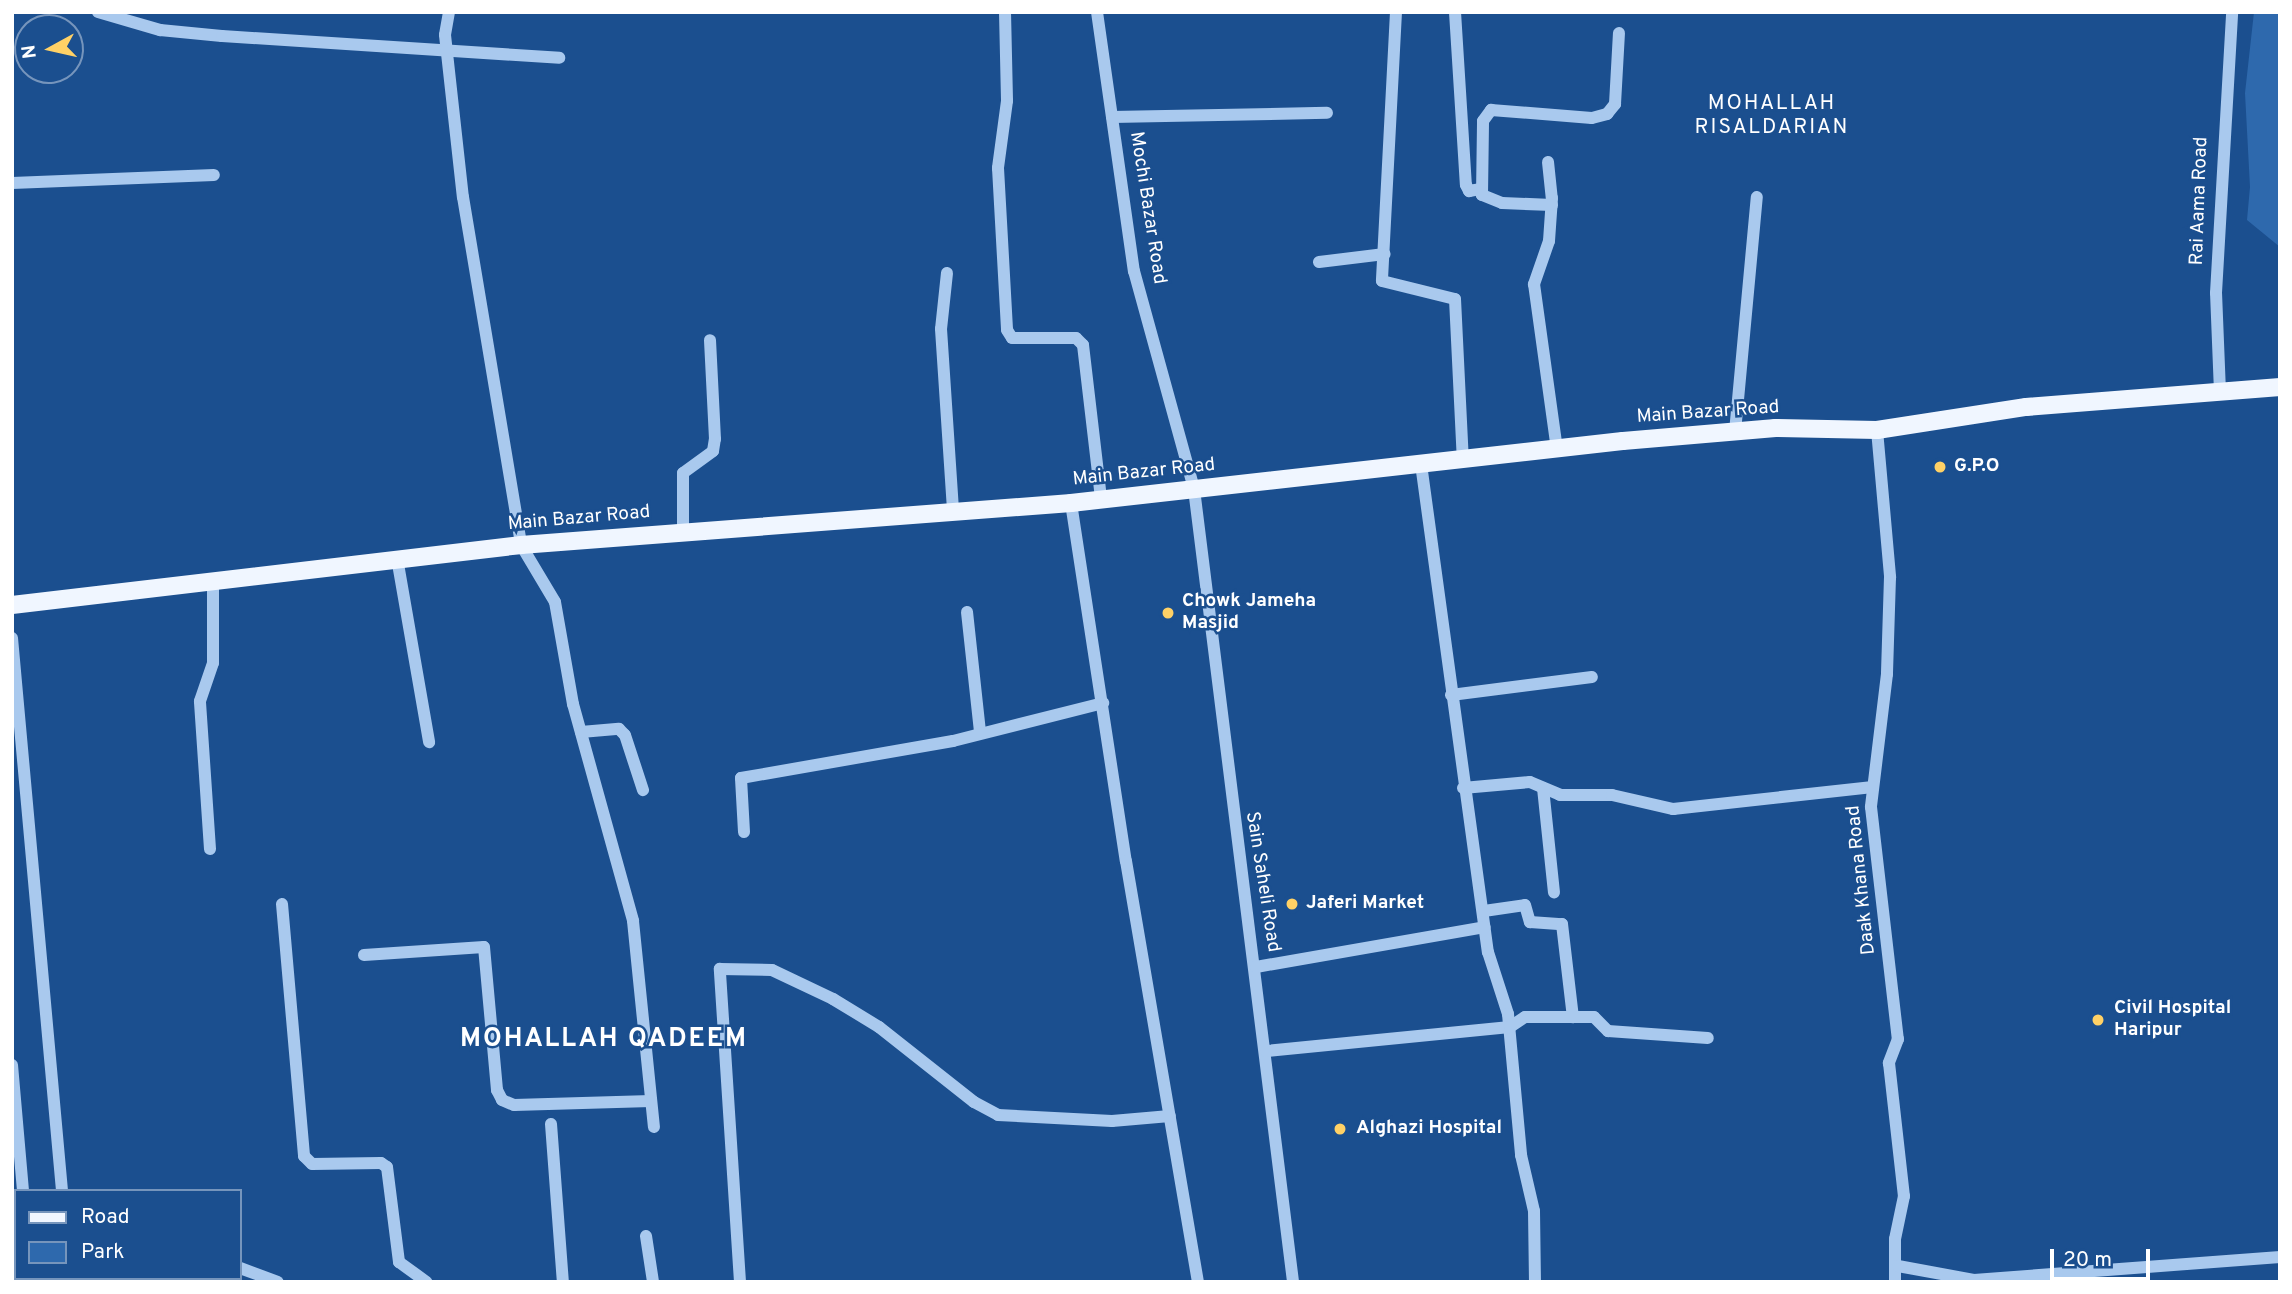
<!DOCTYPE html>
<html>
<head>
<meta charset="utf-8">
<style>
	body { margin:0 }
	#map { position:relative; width:2292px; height:1294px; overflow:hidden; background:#1b4f8f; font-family:Overpass,sans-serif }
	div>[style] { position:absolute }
	.green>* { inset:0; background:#2e69ad }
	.minor>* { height:12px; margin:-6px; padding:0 6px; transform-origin:6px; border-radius:6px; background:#a9c9ee }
	.major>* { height:18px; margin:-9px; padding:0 9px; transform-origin:9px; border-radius:9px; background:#f0f6ff }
	.dots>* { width:19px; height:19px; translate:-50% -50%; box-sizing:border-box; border:4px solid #1b4f8f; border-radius:50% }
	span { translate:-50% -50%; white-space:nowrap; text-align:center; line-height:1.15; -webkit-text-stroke:5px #1b4f8f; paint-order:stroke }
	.street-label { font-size:19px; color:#fff }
	.poi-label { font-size:19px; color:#fff; font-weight:700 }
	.left { translate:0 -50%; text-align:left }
	.neighbourhood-label { font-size:21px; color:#fff; letter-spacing:2px }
	.district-label { font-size:26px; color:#fff; font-weight:700; letter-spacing:2px }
	.frame { position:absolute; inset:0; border:14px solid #fff; pointer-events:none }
	.legend { position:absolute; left:14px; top:1189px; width:228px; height:91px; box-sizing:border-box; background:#1b4f8f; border:2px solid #7695bc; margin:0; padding:9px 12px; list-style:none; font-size:21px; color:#fff }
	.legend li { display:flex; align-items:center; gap:14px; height:35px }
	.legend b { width:35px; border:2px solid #7695bc }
	.north { position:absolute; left:14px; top:14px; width:70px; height:70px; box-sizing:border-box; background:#1b4f8f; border:2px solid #7695bc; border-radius:50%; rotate:262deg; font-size:19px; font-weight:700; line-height:28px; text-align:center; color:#fff }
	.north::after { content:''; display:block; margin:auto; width:24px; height:32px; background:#ffd166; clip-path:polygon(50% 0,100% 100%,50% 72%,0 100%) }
	.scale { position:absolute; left:2050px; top:1249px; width:100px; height:32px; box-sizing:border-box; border:4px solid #fff; border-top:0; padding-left:9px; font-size:21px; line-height:24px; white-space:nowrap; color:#fff; -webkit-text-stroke:5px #1b4f8f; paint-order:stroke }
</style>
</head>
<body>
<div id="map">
	<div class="green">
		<div style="clip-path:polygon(2254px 12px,2280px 12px,2280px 247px,2247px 220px,2250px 187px,2245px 93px)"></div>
	</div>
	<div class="minor">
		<div style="left:98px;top:12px;width:65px;rotate:16.2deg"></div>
		<div style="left:160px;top:30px;width:62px;rotate:5.5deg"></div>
		<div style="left:222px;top:36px;width:338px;rotate:3.7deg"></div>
		<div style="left:449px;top:12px;width:23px;rotate:100deg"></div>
		<div style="left:445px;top:35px;width:163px;rotate:83.7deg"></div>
		<div style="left:463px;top:197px;width:353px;rotate:80.5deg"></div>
		<div style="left:521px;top:545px;width:66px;rotate:59.2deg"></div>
		<div style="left:555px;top:602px;width:104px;rotate:80deg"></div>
		<div style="left:573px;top:704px;width:225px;rotate:74.5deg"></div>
		<div style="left:633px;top:921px;width:207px;rotate:84.2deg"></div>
		<div style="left:1005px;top:12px;width:89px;rotate:88.7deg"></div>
		<div style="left:1007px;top:101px;width:68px;rotate:97.7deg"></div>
		<div style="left:998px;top:168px;width:162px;rotate:86.8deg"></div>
		<div style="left:1007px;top:330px;width:9px;rotate:58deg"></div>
		<div style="left:1012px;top:338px;width:64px"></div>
		<div style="left:1076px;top:338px;width:10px;rotate:45deg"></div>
		<div style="left:1083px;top:345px;width:155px;rotate:83.3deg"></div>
		<div style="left:1097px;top:12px;width:262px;rotate:81.9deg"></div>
		<div style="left:1134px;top:271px;width:226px;rotate:74.6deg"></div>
		<div style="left:1194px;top:489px;width:799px;rotate:82.88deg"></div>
		<div style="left:1396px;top:12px;width:269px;rotate:93deg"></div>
		<div style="left:1382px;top:281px;width:75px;rotate:13.9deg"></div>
		<div style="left:1455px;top:299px;width:161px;rotate:87.2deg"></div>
		<div style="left:1455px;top:12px;width:173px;rotate:86.4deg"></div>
		<div style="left:1466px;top:185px;width:7px;rotate:63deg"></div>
		<div style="left:1469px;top:191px;width:11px;rotate:-10deg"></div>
		<div style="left:1112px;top:117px;width:215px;rotate:-1.1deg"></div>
		<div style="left:1548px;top:162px;width:36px;rotate:84deg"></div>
		<div style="left:1552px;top:198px;width:43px;rotate:94deg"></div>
		<div style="left:1549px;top:241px;width:46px;rotate:109.2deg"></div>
		<div style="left:1534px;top:284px;width:167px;rotate:82.1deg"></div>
		<div style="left:12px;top:183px;width:202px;rotate:-2.3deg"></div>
		<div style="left:1552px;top:205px;width:50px;rotate:-177.7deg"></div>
		<div style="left:1502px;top:203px;width:22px;rotate:-158deg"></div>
		<div style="left:1482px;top:195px;width:74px;rotate:-89.2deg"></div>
		<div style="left:1483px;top:121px;width:14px;rotate:-54deg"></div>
		<div style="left:1491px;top:110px;width:101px;rotate:4.5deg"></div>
		<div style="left:1592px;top:118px;width:16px;rotate:-15deg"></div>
		<div style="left:1607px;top:114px;width:13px;rotate:-51deg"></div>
		<div style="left:1615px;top:104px;width:71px;rotate:-86.8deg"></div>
		<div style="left:1319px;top:262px;width:66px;rotate:-6.9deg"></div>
		<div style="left:947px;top:273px;width:56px;rotate:96.1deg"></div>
		<div style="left:941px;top:329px;width:180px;rotate:86.2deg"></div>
		<div style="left:2220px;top:392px;width:99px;rotate:-92.3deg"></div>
		<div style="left:2216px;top:293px;width:281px;rotate:-86.7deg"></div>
		<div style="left:1877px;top:430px;width:148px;rotate:84.9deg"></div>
		<div style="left:1890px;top:577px;width:97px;rotate:91.8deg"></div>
		<div style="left:1887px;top:674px;width:134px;rotate:96.9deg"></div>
		<div style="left:1871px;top:807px;width:234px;rotate:83.4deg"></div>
		<div style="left:1898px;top:1039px;width:26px;rotate:111deg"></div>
		<div style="left:1889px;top:1063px;width:134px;rotate:83.6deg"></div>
		<div style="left:1904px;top:1196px;width:44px;rotate:101.8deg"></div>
		<div style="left:1895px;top:1239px;width:43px;rotate:90deg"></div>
		<div style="left:1735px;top:432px;width:236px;rotate:-84.7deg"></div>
		<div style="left:1421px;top:464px;width:493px;rotate:82.2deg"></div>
		<div style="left:1488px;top:952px;width:65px;rotate:72.1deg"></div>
		<div style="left:1508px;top:1014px;width:142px;rotate:84.7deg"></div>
		<div style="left:1521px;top:1155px;width:57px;rotate:76.9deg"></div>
		<div style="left:1534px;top:1211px;width:71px;rotate:89.2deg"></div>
		<div style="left:1071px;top:503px;width:362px;rotate:81.3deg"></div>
		<div style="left:1126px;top:861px;width:427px;rotate:80.3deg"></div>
		<div style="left:683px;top:532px;width:59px;rotate:-90deg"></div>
		<div style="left:683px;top:473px;width:37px;rotate:-36deg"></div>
		<div style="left:713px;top:451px;width:12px;rotate:-81deg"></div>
		<div style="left:715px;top:439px;width:99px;rotate:-92.9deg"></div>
		<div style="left:397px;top:558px;width:187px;rotate:80.1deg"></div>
		<div style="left:967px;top:612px;width:121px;rotate:83.8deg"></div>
		<div style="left:12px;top:638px;width:555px;rotate:84.83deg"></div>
		<div style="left:1451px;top:695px;width:142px;rotate:-7.3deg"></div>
		<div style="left:581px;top:732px;width:38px;rotate:-5deg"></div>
		<div style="left:619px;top:729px;width:8px;rotate:45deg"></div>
		<div style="left:625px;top:735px;width:58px;rotate:71.9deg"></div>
		<div style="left:1463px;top:788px;width:67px;rotate:-5.1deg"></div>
		<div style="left:1530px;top:782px;width:33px;rotate:23deg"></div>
		<div style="left:1560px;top:795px;width:52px"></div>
		<div style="left:1612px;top:795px;width:63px;rotate:12.9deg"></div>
		<div style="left:1673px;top:809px;width:201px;rotate:-6.3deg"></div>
		<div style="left:1543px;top:788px;width:105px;rotate:84deg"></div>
		<div style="left:744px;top:832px;width:54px;rotate:-93.2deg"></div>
		<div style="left:741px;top:778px;width:215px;rotate:-9.9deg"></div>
		<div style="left:953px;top:741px;width:155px;rotate:-14.2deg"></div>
		<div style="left:210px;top:849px;width:148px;rotate:-93.9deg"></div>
		<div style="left:200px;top:701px;width:40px;rotate:-71.1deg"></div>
		<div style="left:213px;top:663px;width:83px;rotate:-90deg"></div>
		<div style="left:282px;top:904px;width:253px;rotate:85deg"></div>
		<div style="left:304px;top:1156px;width:11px;rotate:45deg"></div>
		<div style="left:312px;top:1164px;width:69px;rotate:-0.8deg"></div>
		<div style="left:381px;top:1163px;width:7px;rotate:34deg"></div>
		<div style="left:387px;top:1167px;width:96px;rotate:82.8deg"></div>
		<div style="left:399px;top:1262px;width:34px;rotate:36deg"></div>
		<div style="left:1484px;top:911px;width:41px;rotate:-8.3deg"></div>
		<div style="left:1525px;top:905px;width:18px;rotate:74deg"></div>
		<div style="left:1530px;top:922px;width:32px;rotate:4deg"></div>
		<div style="left:1562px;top:924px;width:94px;rotate:83.3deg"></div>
		<div style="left:364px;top:955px;width:120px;rotate:-3.8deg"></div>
		<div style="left:484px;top:947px;width:144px;rotate:84.8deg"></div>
		<div style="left:497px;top:1090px;width:11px;rotate:63deg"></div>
		<div style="left:502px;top:1100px;width:13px;rotate:23deg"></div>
		<div style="left:514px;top:1105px;width:137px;rotate:-1.7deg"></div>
		<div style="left:1256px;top:967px;width:232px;rotate:-9.9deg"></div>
		<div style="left:1266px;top:1051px;width:245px;rotate:-5.6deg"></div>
		<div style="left:1510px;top:1027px;width:18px;rotate:-34deg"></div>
		<div style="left:1525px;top:1017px;width:69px"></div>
		<div style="left:1594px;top:1017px;width:20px;rotate:45deg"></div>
		<div style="left:1608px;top:1031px;width:100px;rotate:4deg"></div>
		<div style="left:12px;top:1065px;width:126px;rotate:85deg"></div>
		<div style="left:551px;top:1124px;width:158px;rotate:85.7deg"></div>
		<div style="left:646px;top:1236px;width:47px;rotate:81.3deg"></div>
		<div style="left:1898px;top:1266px;width:77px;rotate:10.4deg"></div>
		<div style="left:1974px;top:1280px;width:307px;rotate:-4.3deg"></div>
		<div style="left:240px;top:1268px;width:40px;rotate:20.2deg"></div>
		<div style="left:31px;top:1278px;width:4px;rotate:90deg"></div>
		<div style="left:70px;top:1278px;width:4px;rotate:90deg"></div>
		<div style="left:740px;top:1282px;width:314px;rotate:-93.7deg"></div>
		<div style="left:720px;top:969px;width:52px;rotate:1.1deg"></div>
		<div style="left:772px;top:970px;width:68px;rotate:25.4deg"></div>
		<div style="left:833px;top:999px;width:54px;rotate:31.3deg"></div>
		<div style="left:879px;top:1027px;width:121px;rotate:38.3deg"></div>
		<div style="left:974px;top:1102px;width:27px;rotate:28deg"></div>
		<div style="left:998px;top:1115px;width:114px;rotate:3deg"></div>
		<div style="left:1112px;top:1121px;width:58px;rotate:-4.9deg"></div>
	</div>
	<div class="major">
		<div style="left:12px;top:605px;width:513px;rotate:-6.72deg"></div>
		<div style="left:521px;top:545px;width:552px;rotate:-4.37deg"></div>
		<div style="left:1071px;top:503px;width:555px;rotate:-6.41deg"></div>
		<div style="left:1623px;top:441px;width:153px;rotate:-4.9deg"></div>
		<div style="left:1775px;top:428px;width:102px;rotate:1.1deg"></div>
		<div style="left:1877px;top:430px;width:151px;rotate:-8.8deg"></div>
		<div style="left:2026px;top:407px;width:255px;rotate:-4.5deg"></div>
	</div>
	<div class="dots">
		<div style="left:1940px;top:467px;background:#ffd166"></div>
		<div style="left:1168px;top:613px;background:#ffd166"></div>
		<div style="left:1292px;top:904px;background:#ffd166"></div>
		<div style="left:2098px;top:1020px;background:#ffd166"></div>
		<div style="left:1340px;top:1129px;background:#ffd166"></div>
	</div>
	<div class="street-label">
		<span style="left:2200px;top:201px;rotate:-88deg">Rai Aama Road</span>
		<span style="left:1147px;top:208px;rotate:81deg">Mochi Bazar Road</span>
		<span style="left:1708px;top:413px;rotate:-4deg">Main Bazar Road</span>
		<span style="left:1144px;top:473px;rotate:-6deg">Main Bazar Road</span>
		<span style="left:579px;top:519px;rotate:-5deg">Main Bazar Road</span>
		<span style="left:1862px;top:880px;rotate:-96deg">Daak Khana Road</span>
		<span style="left:1262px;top:882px;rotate:81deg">Sain Saheli Road</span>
	</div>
	<div class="poi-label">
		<span class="left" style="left:1954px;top:467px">G.P.O</span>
		<span class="left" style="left:1182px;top:613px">Chowk Jameha<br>Masjid</span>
		<span class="left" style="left:1306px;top:904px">Jaferi Market</span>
		<span class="left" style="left:2114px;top:1020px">Civil Hospital<br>Haripur</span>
		<span class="left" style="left:1356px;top:1129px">Alghazi Hospital</span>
	</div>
	<div class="neighbourhood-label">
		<span style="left:1772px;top:116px">MOHALLAH<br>RISALDARIAN</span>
	</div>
	<div class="district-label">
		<span style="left:604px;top:1040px">MOHALLAH QADEEM</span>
	</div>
	<div class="frame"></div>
	<ul class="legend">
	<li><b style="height:9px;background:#f0f6ff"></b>Road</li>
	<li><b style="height:19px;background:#2e69ad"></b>Park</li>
	</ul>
	<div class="north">N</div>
	<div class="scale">20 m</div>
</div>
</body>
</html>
